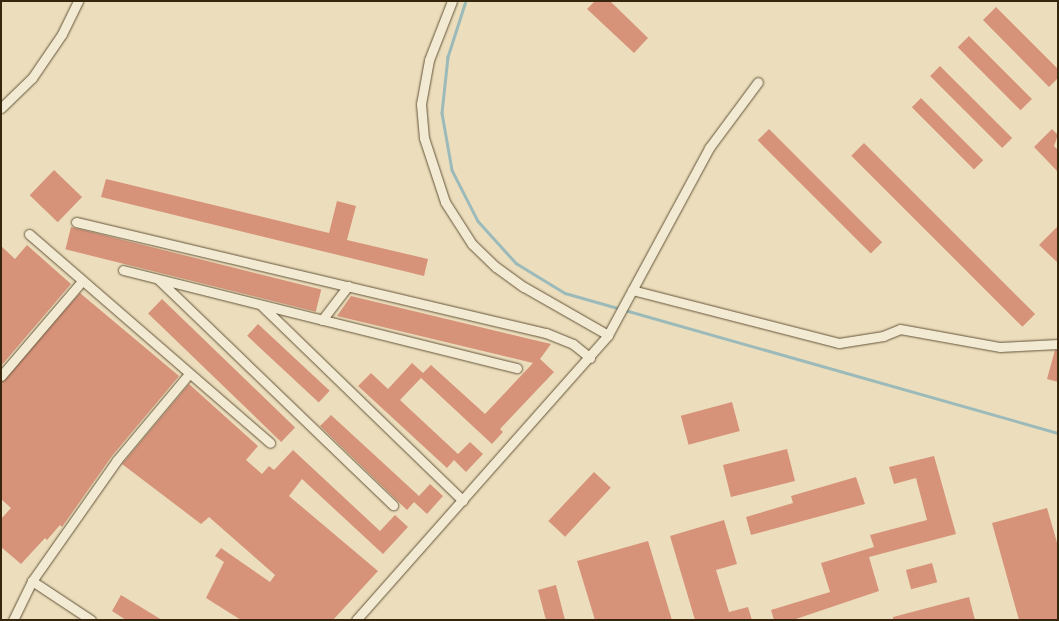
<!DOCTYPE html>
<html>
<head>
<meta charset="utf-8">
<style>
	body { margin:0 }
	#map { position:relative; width:1059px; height:621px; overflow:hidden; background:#ecdebc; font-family:Cardo,serif }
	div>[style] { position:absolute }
	.stream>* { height:2.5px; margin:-1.25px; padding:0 1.25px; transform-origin:1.25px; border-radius:1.25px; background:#9cbaba }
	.building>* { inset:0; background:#d6937a; transform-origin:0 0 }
	.roads { filter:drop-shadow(0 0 1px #64543a) drop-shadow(0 0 1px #64543a) }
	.minor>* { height:9px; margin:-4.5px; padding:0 4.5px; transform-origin:4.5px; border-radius:4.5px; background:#f3ead3 }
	span { translate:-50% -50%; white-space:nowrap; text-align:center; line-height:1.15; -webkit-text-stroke:4px #f3ead3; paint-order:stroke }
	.frame { position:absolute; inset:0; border:2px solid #37260e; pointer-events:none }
</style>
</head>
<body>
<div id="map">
	<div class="stream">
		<div style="left:466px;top:1px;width:59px;rotate:107.8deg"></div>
		<div style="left:448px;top:57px;width:56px;rotate:96.1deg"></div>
		<div style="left:442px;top:113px;width:58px;rotate:80deg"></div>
		<div style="left:452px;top:170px;width:57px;rotate:63deg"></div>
		<div style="left:478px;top:221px;width:57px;rotate:47.9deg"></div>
		<div style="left:516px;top:263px;width:57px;rotate:31.5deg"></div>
		<div style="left:565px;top:293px;width:512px;rotate:15.85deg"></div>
	</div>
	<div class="building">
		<div style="clip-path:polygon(595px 1px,610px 1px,648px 38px,634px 53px,587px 9px)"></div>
		<div style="clip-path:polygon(996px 7px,1058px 69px,1058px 78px,1049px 87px,983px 20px)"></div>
		<div style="left:969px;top:36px;width:89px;height:16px;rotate:45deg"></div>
		<div style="left:940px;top:66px;width:102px;height:14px;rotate:45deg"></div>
		<div style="left:921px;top:98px;width:88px;height:13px;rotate:45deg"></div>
		<div style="left:769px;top:129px;width:160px;height:16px;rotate:45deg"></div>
		<div style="clip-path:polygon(1052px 129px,1058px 135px,1054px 146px,1058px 150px,1058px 172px,1034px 147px)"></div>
		<div style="left:864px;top:143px;width:242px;height:18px;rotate:45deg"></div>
		<div style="left:54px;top:170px;width:39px;height:35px;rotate:44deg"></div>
		<div style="clip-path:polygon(106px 179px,329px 233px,337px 201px,356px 206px,347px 240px,428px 259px,424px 276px,101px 197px)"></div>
		<div style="clip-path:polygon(1058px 226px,1058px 263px,1039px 245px)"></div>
		<div style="left:71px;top:227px;width:258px;height:23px;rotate:14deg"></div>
		<div style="clip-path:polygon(27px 245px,71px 284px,1px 366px,1px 246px,15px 259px)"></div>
		<div style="clip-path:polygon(80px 293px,179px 376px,112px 456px,62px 527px,60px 525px,47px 540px,45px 538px,21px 564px,1px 547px,1px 519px,11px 508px,1px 499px,1px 382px)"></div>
		<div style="clip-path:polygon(351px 296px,551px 344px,540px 359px,554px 372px,500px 429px,503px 432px,492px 444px,421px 378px,400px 400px,458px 454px,470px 442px,483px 454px,466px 472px,454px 460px,447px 468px,358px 386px,371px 373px,388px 389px,412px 363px,423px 373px,431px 365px,485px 414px,533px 363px,337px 316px)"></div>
		<div style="left:162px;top:299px;width:185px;height:20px;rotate:44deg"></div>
		<div style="left:258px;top:324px;width:98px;height:16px;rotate:43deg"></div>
		<div style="clip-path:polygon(1055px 350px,1058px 350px,1058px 382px,1047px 379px)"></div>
		<div style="clip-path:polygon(189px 384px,258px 446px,246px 460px,262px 474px,269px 466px,274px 470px,293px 450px,380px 531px,395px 515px,408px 527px,383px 554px,302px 479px,289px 496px,378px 571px,333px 620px,241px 620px,206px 598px,224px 562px,215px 556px,221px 548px,270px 582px,275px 575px,209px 517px,201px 524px,122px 464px)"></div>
		<div style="left:732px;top:402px;width:30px;height:53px;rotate:75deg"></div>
		<div style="clip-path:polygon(331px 415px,419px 496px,430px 484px,443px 496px,427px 514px,414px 502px,407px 510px,320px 426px)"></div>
		<div style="left:787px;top:449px;width:33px;height:66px;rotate:76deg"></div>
		<div style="clip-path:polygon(934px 456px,956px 534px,869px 557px,879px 591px,793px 620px,774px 620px,771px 610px,830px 592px,821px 563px,874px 547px,870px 535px,927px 520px,916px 478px,894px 484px,889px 467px)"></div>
		<div style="left:594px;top:472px;width:23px;height:67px;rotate:43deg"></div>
		<div style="clip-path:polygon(856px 477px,865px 504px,751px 535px,746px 517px,793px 503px,791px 496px)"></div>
		<div style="clip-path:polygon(1047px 508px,1058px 546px,1058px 620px,1019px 620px,992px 523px)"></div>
		<div style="clip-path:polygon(724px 520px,737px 564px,716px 570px,729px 612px,748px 607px,752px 620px,695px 620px,670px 536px)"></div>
		<div style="clip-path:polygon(648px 541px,672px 620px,595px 620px,577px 561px)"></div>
		<div style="left:932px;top:563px;width:20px;height:27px;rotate:75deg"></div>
		<div style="clip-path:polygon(556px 585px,565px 620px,546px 620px,538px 590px)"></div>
		<div style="clip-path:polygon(121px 595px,162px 620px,126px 620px,112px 611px)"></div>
		<div style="clip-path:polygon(969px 597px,975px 620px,893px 620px,893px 617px)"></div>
	</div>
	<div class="roads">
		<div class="minor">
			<div style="left:452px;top:1px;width:63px;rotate:111.3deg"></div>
			<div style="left:429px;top:60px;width:45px;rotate:100.3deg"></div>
			<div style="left:421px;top:104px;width:34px;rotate:85deg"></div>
			<div style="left:424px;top:138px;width:67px;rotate:71.8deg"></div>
			<div style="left:445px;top:202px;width:50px;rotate:57.3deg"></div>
			<div style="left:472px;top:244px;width:33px;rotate:44deg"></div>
			<div style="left:496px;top:267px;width:34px;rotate:36deg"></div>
			<div style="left:524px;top:287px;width:97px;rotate:29.7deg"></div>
			<div style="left:1px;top:108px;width:43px;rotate:-44.1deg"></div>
			<div style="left:32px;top:78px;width:53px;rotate:-55.7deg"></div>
			<div style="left:62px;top:34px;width:37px;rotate:-64deg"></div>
			<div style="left:76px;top:222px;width:483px;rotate:13.3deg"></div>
			<div style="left:546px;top:333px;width:29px;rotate:22deg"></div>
			<div style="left:573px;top:344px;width:22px;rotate:39deg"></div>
			<div style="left:29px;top:234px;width:319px;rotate:40.9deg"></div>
			<div style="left:123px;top:270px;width:406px;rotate:14deg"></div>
			<div style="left:159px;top:280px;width:325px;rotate:43.9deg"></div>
			<div style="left:632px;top:290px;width:214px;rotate:14.4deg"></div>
			<div style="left:839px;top:343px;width:45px;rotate:-9deg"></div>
			<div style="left:883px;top:336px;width:18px;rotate:-22deg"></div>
			<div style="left:900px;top:329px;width:102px;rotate:10.2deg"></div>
			<div style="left:1000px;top:347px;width:58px;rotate:-3deg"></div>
			<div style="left:261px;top:305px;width:281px;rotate:44.1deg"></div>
			<div style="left:322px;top:320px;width:43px;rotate:-52.6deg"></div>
			<div style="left:1px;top:376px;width:125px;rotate:-49.5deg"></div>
			<div style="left:13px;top:620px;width:43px;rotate:-64deg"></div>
			<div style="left:91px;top:620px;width:71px;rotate:-146.5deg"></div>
			<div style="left:32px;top:581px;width:148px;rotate:-54.9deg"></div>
			<div style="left:117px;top:460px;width:112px;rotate:-50.1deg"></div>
			<div style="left:356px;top:620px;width:380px;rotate:-48.5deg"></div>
			<div style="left:608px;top:335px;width:213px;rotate:-61.6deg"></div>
			<div style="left:709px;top:148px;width:82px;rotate:-53.4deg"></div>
		</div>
	</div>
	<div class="frame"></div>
</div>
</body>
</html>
